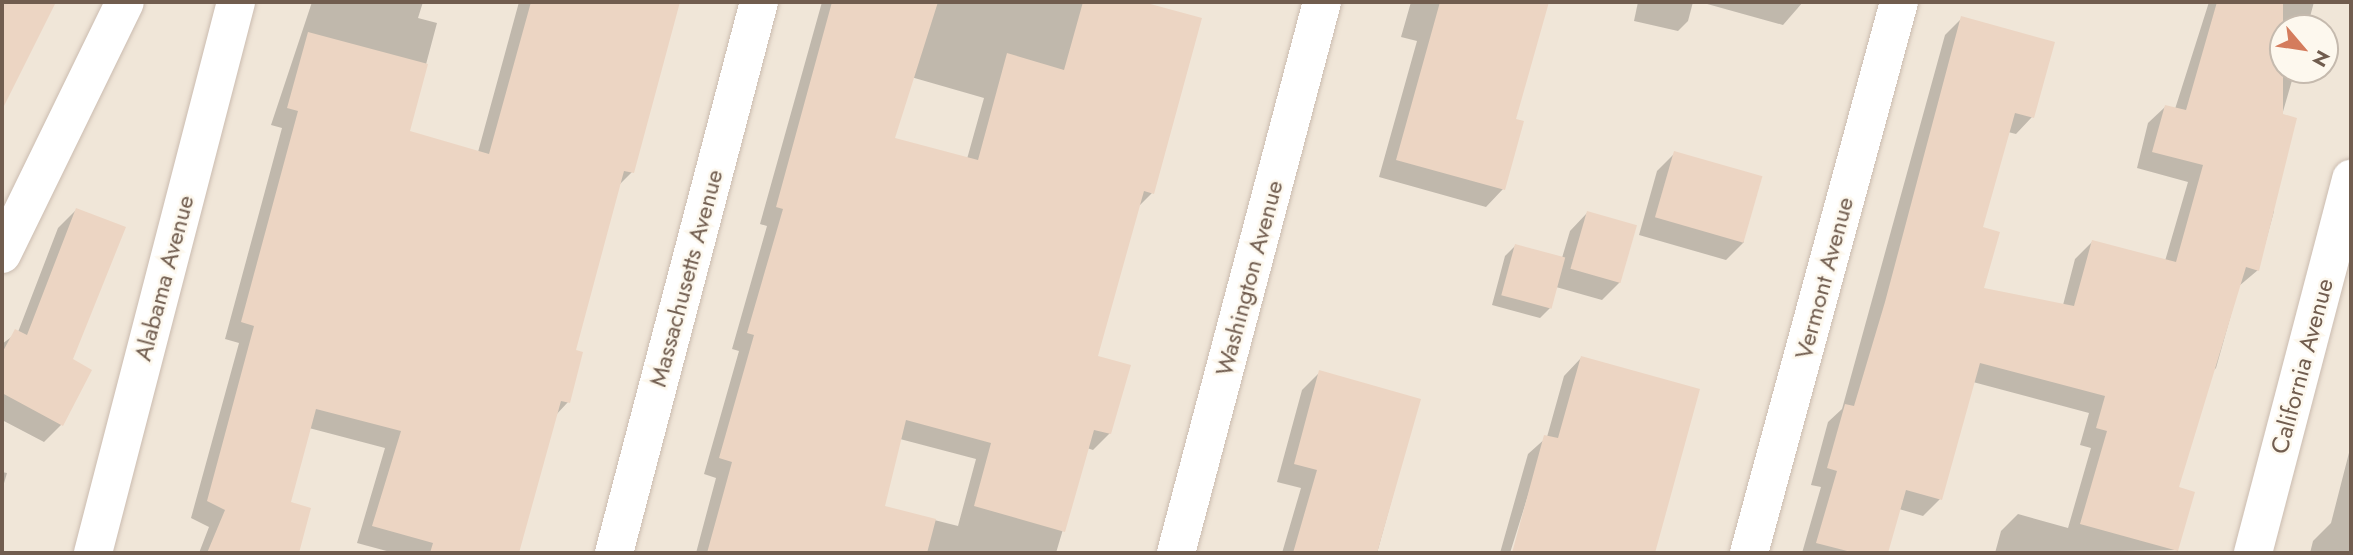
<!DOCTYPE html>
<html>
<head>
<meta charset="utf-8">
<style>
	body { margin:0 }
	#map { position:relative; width:2353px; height:555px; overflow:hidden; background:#faf4e9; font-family:Jost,sans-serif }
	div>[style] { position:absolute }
	.residential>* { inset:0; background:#f0e6d8 }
	.shadow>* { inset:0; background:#0003 }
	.building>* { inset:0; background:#ecd5c3; transform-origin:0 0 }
	.roads { filter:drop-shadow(0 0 2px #cbbcb0) drop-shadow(0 0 2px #cbbcb0) }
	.street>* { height:38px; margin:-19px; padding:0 19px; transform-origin:19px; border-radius:19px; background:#fff }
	span { translate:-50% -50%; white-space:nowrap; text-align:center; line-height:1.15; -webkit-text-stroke:5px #fdf8ee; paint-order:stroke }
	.street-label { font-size:24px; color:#715d4f }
	.frame { position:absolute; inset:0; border:4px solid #715d4f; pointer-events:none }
	.north { position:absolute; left:2269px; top:14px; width:70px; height:70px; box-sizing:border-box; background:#fdf8ee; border:2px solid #c5baae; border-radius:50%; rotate:119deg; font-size:19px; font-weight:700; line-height:28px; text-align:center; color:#715d4f }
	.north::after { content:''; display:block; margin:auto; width:24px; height:32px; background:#d47c5d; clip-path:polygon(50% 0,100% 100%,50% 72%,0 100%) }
</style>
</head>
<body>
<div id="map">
	<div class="residential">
		<div style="clip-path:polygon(evenodd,2px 2px,2351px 2px,2351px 553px,2px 553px,2px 2px,2283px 28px,2325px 28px,2325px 70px,2283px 70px,2283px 28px)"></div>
	</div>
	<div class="shadow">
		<div style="clip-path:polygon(2px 2px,54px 2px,2px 106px)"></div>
		<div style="clip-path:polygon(312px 2px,423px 2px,418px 18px,437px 23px,408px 132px,478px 152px,519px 2px,678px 2px,632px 172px,618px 186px,574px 351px,568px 402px,555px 416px,517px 553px,394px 553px,357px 543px,385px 448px,309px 428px,289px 504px,309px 509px,297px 553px,199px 553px,209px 527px,191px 518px,239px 343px,225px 339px,282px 128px,271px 125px)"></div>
		<div style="clip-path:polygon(evenodd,822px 2px,1137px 2px,1200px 20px,1152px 193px,1137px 208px,1096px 357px,1110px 433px,1093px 450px,1087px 448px,1056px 553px,696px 553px,716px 478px,704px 474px,739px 351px,732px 349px,767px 226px,760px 224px,822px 2px,911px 77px,984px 98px,967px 159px,893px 139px,911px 77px,822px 2px,900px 439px,976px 459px,958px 526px,883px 507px,900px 439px)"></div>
		<div style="clip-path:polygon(1411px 2px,1547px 2px,1514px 120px,1503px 189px,1486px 207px,1379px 177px,1417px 41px,1401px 37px)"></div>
		<div style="clip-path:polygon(1638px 2px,1693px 2px,1688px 21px,1678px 31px,1634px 21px)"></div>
		<div style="clip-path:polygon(1700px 2px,1803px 2px,1783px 25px)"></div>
		<div style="clip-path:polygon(2209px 2px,2314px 2px,2307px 28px,2283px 28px,2283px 70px,2295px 70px,2282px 115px,2269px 210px,2274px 211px,2258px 270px,2239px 286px,2216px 368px,2208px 376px,2177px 489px,2177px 550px,1995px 553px,2001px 531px,2018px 514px,2068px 528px,2091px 448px,2080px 445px,2089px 413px,1973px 382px,1940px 499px,1923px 516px,1899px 509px,1886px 553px,1802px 553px,1821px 487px,1811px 485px,1828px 422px,1842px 409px,1945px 35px,1962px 18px,2032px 117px,2016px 134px,2008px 132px,1981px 229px,1982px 289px,2063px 305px,2075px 259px,2092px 242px,2165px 261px,2188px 182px,2137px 168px,2148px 123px,2165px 107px,2175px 109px)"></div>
		<div style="clip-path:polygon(1675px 153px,1744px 242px,1726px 260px,1639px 235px,1657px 171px)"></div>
		<div style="clip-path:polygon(76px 210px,71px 360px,62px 424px,44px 442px,2px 420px,2px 344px,18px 332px,58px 228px)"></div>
		<div style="clip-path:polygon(1587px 213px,1620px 282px,1602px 300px,1556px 287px,1550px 308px,1540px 318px,1492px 305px,1505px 256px,1515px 246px,1562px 258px,1570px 231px)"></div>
		<div style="clip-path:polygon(1581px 358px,1698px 391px,1653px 553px,1514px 553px,1541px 454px,1510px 553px,1500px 553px,1528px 454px,1547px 437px,1564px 376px)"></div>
		<div style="clip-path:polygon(1320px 372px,1419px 400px,1377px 553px,1282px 553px,1301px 488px,1277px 482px,1302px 390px)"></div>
		<div style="clip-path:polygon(2351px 445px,2351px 553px,2310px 553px,2313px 541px,2331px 523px)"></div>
		<div style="clip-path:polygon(2px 472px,7px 473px,2px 490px)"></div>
	</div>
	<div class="building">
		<div style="clip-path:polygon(2px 2px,56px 2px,2px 110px)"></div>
		<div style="clip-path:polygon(531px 2px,680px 2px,634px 173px,624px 171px,576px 350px,583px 352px,570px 403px,561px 401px,519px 553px,430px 553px,433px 543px,372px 526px,401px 431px,316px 409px,291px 502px,311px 508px,299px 553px,207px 553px,225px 510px,207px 501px,254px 326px,241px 322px,298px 111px,287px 108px,308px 32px,428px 64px,410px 131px,489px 154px)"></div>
		<div style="clip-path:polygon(832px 2px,938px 2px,895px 138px,978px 160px,1007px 53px,1064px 70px,1083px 2px,1143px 2px,1202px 18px,1154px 194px,1144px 191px,1098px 356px,1131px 365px,1111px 434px,1094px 430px,1065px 532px,974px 506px,991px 443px,906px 420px,885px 506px,936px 519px,927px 553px,707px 553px,732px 462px,719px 458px,754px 335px,747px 333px,783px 209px,776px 207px)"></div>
		<div style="clip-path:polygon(1440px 2px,1549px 2px,1516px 119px,1524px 121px,1505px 190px,1396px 160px)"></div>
		<div style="clip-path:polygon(2217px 2px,2283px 2px,2283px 114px,2297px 118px,2259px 271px,2246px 267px,2179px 487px,2195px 492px,2178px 551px,2080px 524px,2107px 431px,2096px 428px,2105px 396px,1980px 363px,1942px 500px,1906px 490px,1888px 553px,1855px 553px,1816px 543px,1837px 471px,1827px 468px,1845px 404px,1854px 406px,1885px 302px,1961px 16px,2055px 42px,2034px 118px,2015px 113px,1983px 227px,2000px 232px,1984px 288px,2074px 306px,2092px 240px,2176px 262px,2203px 165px,2152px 152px,2165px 105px,2186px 110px)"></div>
		<div style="left:1674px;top:151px;width:92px;height:69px;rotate:16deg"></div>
		<div style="clip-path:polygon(76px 208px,126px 227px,73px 359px,92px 370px,63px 426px,2px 393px,2px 353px,15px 329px,27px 335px)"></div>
		<div style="left:1587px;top:211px;width:52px;height:60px;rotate:16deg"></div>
		<div style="left:1515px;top:244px;width:52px;height:53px;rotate:15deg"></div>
		<div style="clip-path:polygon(1581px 356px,1700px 389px,1655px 553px,1512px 553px,1544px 435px,1558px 438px)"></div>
		<div style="clip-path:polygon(1319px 370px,1421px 399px,1377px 553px,1293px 553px,1317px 470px,1294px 464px)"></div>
	</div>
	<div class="roads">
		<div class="street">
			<div style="left:2px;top:254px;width:280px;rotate:-64deg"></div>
			<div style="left:93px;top:553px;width:569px;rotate:-75.45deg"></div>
			<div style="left:614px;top:553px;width:570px;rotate:-75.26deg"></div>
			<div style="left:1176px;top:553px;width:570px;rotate:-75.16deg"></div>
			<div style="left:1749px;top:553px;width:571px;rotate:-74.77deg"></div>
			<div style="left:2253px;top:553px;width:387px;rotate:-75.3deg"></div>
		</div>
	</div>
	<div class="street-label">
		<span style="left:164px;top:278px;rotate:-75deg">Alabama Avenue</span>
		<span style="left:686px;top:278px;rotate:-75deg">Massachusetts Avenue</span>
		<span style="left:1249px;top:278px;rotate:-75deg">Washington Avenue</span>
		<span style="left:1824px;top:278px;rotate:-75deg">Vermont Avenue</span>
		<span style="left:2302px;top:366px;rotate:-75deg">California Avenue</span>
	</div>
	<div class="frame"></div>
	<div class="north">N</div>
</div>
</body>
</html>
